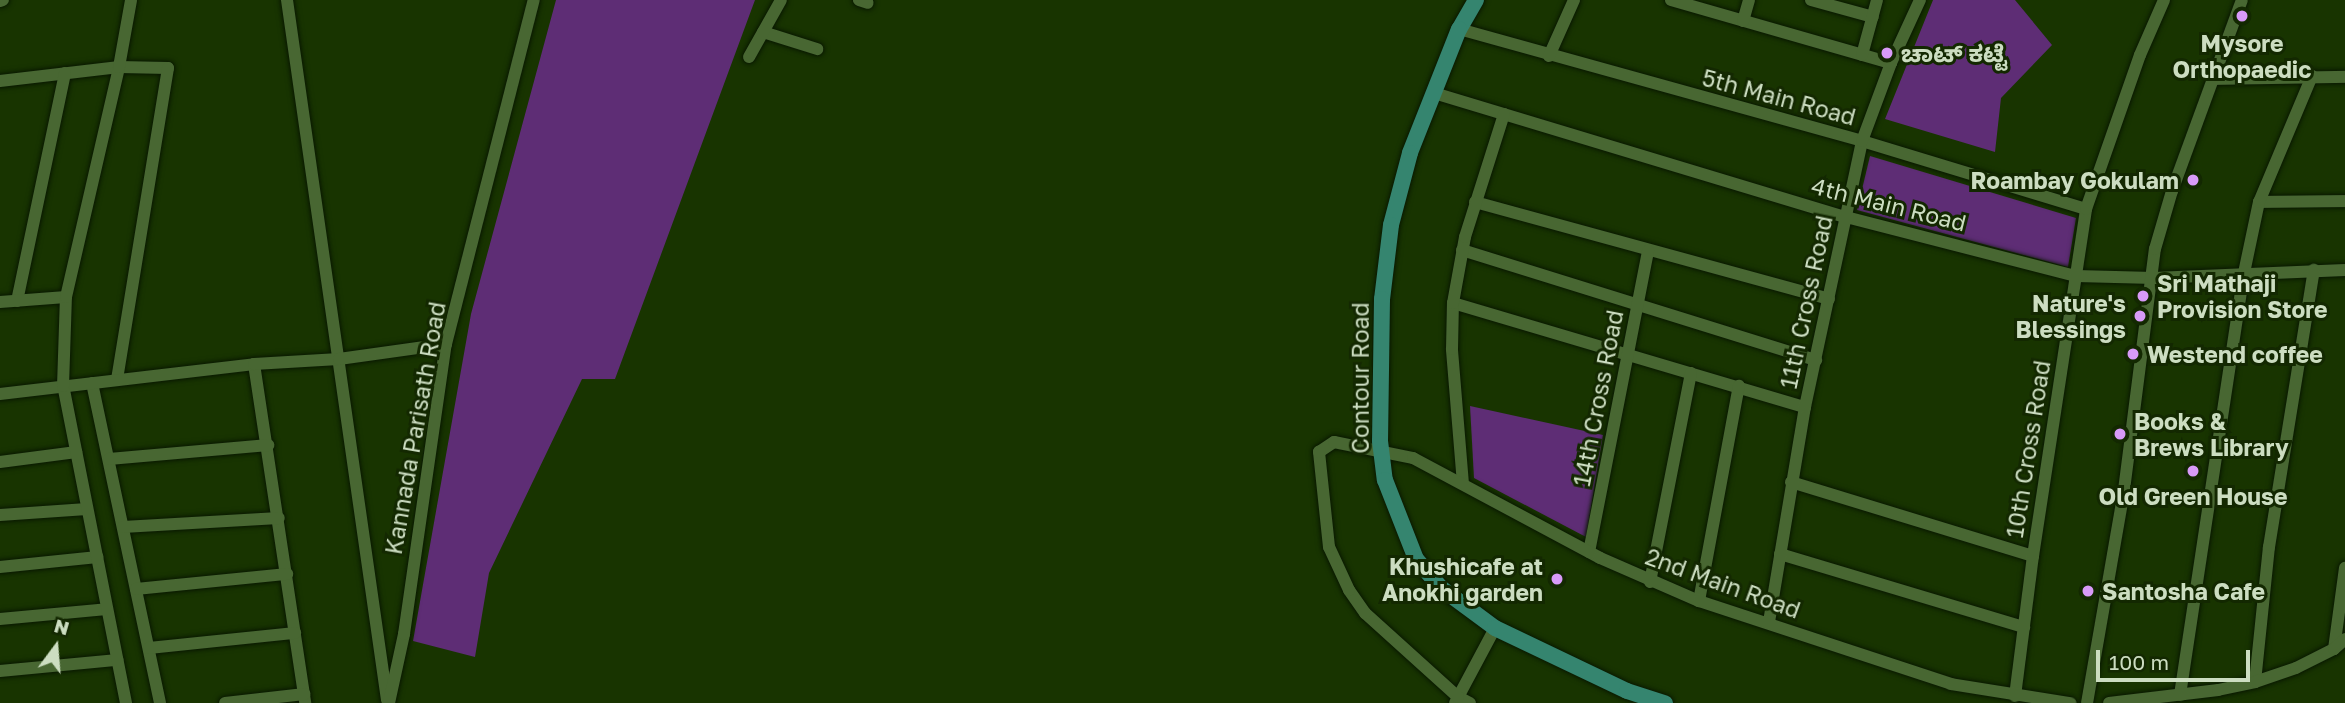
<!DOCTYPE html>
<html>
<head>
<meta charset="utf-8">
<style>
	body { margin:0 }
	#map { position:relative; width:2345px; height:703px; overflow:hidden; background:#183400; font-family:"Golos Text","Noto Sans Kannada",sans-serif }
	div>[style] { position:absolute }
	.green>* { inset:0; background:#5e2d75 }
	.roads { filter:drop-shadow(0 0 2px #091801) drop-shadow(0 0 2px #091801) }
	.minor>* { height:12px; margin:-6px; padding:0 6px; transform-origin:6px; border-radius:6px; background:#486732 }
	.major>* { height:16px; margin:-8px; padding:0 8px; transform-origin:8px; border-radius:8px; background:#35856f }
	.dots>* { width:19px; height:19px; translate:-50% -50%; box-sizing:border-box; border:4px solid #132801; border-radius:50% }
	span { translate:-50% -50%; white-space:nowrap; text-align:center; line-height:1.15; -webkit-text-stroke:6px #132801; paint-order:stroke }
	.poi-label { font-size:23px; color:#ccddc1; font-weight:700 }
	.left { translate:0 -50%; text-align:left }
	.right { translate:-100% -50%; text-align:right }
	.street-label { font-size:23px; color:#ccddc1 }
	.north { position:absolute; left:21px; top:612px; width:70px; height:70px; -webkit-text-stroke:5px #132801; paint-order:stroke; rotate:16deg; font-size:19px; font-weight:700; line-height:28px; text-align:center; color:#ccddc1 }
	.north::after { content:''; display:block; margin:auto; width:24px; height:32px; background:#ccddc1; clip-path:polygon(50% 0,100% 100%,50% 72%,0 100%) }
	.scale { position:absolute; left:2096px; top:650px; width:154px; height:32px; box-sizing:border-box; border:4px solid #ccddc1; border-top:0; padding-left:9px; font-size:21px; line-height:24px; white-space:nowrap; color:#ccddc1; -webkit-text-stroke:5px #132801; paint-order:stroke }
</style>
</head>
<body>
<div id="map">
	<div class="green">
		<div style="clip-path:polygon(556px 0,755px 0,615px 379px,582px 379px,489px 573px,475px 657px,413px 641px,471px 314px)"></div>
		<div style="clip-path:polygon(1933px 0,2015px 0,2052px 45px,2001px 98px,1995px 152px,1885px 119px)"></div>
		<div style="clip-path:polygon(1870px 156px,2076px 218px,2068px 267px,1857px 210px)"></div>
		<div style="clip-path:polygon(1470px 406px,1603px 435px,1586px 537px,1474px 478px)"></div>
	</div>
	<div class="roads">
		<div class="minor">
			<div style="left:287px;top:0;width:707px;rotate:81.87deg"></div>
			<div style="left:859px;top:0;width:9px;rotate:18deg"></div>
			<div style="left:1671px;top:0;width:229px;rotate:16deg"></div>
			<div style="left:1811px;top:0;width:64px;rotate:15.3deg"></div>
			<div style="left:0;top:1px;width:3px;rotate:-18deg"></div>
			<div style="left:1743px;top:21px;width:22px;rotate:-74deg"></div>
			<div style="left:1459px;top:29px;width:418px;rotate:15.5deg"></div>
			<div style="left:1862px;top:141px;width:234px;rotate:16.9deg"></div>
			<div style="left:763px;top:32px;width:57px;rotate:17.5deg"></div>
			<div style="left:1862px;top:55px;width:57px;rotate:-74.7deg"></div>
			<div style="left:1549px;top:56px;width:61px;rotate:-65.9deg"></div>
			<div style="left:749px;top:57px;width:65px;rotate:-60.7deg"></div>
			<div style="left:2214px;top:79px;width:131px;rotate:-0.9deg"></div>
			<div style="left:0;top:81px;width:120px;rotate:-6.7deg"></div>
			<div style="left:119px;top:67px;width:49px;rotate:1.2deg"></div>
			<div style="left:168px;top:68px;width:315px;rotate:99.3deg"></div>
			<div style="left:1434px;top:93px;width:430px;rotate:16.8deg"></div>
			<div style="left:1846px;top:217px;width:237px;rotate:14.4deg"></div>
			<div style="left:2076px;top:276px;width:78px;rotate:1.5deg"></div>
			<div style="left:2154px;top:278px;width:191px;rotate:-2.4deg"></div>
			<div style="left:1475px;top:202px;width:367px;rotate:15.3deg"></div>
			<div style="left:2259px;top:202px;width:86px;rotate:-0.7deg"></div>
			<div style="left:1462px;top:250px;width:371px;rotate:17.3deg"></div>
			<div style="left:17px;top:301px;width:233px;rotate:-78.1deg"></div>
			<div style="left:0;top:302px;width:66px;rotate:-4.3deg"></div>
			<div style="left:1453px;top:303px;width:367px;rotate:16.5deg"></div>
			<div style="left:254px;top:364px;width:343px;rotate:81.4deg"></div>
			<div style="left:92px;top:383px;width:327px;rotate:78deg"></div>
			<div style="left:0;top:394px;width:256px;rotate:-6.7deg"></div>
			<div style="left:254px;top:364px;width:85px;rotate:-3.4deg"></div>
			<div style="left:339px;top:359px;width:108px;rotate:-8deg"></div>
			<div style="left:109px;top:459px;width:160px;rotate:-5deg"></div>
			<div style="left:0;top:462px;width:77px;rotate:-7.5deg"></div>
			<div style="left:1791px;top:482px;width:253px;rotate:17deg"></div>
			<div style="left:1463px;top:484px;width:135px;rotate:-94.7deg"></div>
			<div style="left:1452px;top:349px;width:46px;rotate:-88.8deg"></div>
			<div style="left:1453px;top:303px;width:67px;rotate:-79.7deg"></div>
			<div style="left:1465px;top:237px;width:129px;rotate:-72.4deg"></div>
			<div style="left:0;top:515px;width:87px;rotate:-3.9deg"></div>
			<div style="left:123px;top:527px;width:156px;rotate:-3.3deg"></div>
			<div style="left:1589px;top:552px;width:307px;rotate:-78.9deg"></div>
			<div style="left:1780px;top:554px;width:255px;rotate:16.7deg"></div>
			<div style="left:0;top:567px;width:98px;rotate:-5.9deg"></div>
			<div style="left:1650px;top:582px;width:213px;rotate:-78.9deg"></div>
			<div style="left:136px;top:589px;width:152px;rotate:-5.7deg"></div>
			<div style="left:1699px;top:601px;width:219px;rotate:-79.5deg"></div>
			<div style="left:0;top:619px;width:107px;rotate:-5.3deg"></div>
			<div style="left:1769px;top:622px;width:218px;rotate:-80.5deg"></div>
			<div style="left:1805px;top:407px;width:272px;rotate:-77.9deg"></div>
			<div style="left:1862px;top:141px;width:83px;rotate:-69.6deg"></div>
			<div style="left:1891px;top:63px;width:69px;rotate:-65.3deg"></div>
			<div style="left:149px;top:648px;width:147px;rotate:-5.9deg"></div>
			<div style="left:2334px;top:649px;width:82px;rotate:-82.3deg"></div>
			<div style="left:0;top:671px;width:118px;rotate:-5.4deg"></div>
			<div style="left:2255px;top:682px;width:136px;rotate:-84.1deg"></div>
			<div style="left:2269px;top:547px;width:281px;rotate:-80.8deg"></div>
			<div style="left:2180px;top:695px;width:427px;rotate:-81.4deg"></div>
			<div style="left:2244px;top:273px;width:73px;rotate:-78.1deg"></div>
			<div style="left:2259px;top:202px;width:137px;rotate:-67.2deg"></div>
			<div style="left:2015px;top:696px;width:141px;rotate:-82.7deg"></div>
			<div style="left:2033px;top:556px;width:351px;rotate:-81.3deg"></div>
			<div style="left:2086px;top:209px;width:163px;rotate:-70.7deg"></div>
			<div style="left:2140px;top:55px;width:60px;rotate:-66.4deg"></div>
			<div style="left:126px;top:703px;width:323px;rotate:-101.2deg"></div>
			<div style="left:63px;top:386px;width:89px;rotate:-88.1deg"></div>
			<div style="left:66px;top:297px;width:236px;rotate:-77deg"></div>
			<div style="left:119px;top:67px;width:68px;rotate:-79.8deg"></div>
			<div style="left:225px;top:703px;width:80px;rotate:-6.5deg"></div>
			<div style="left:389px;top:703px;width:71px;rotate:-77.7deg"></div>
			<div style="left:404px;top:634px;width:293px;rotate:-81.8deg"></div>
			<div style="left:446px;top:344px;width:355px;rotate:-75.7deg"></div>
			<div style="left:1455px;top:703px;width:85px;rotate:-61.9deg"></div>
			<div style="left:1470px;top:703px;width:13px;rotate:-153deg"></div>
			<div style="left:1458px;top:697px;width:125px;rotate:-137.9deg"></div>
			<div style="left:1365px;top:613px;width:28px;rotate:-125deg"></div>
			<div style="left:1349px;top:590px;width:47px;rotate:-114.9deg"></div>
			<div style="left:1329px;top:547px;width:96px;rotate:-96deg"></div>
			<div style="left:1319px;top:452px;width:18px;rotate:-34deg"></div>
			<div style="left:1334px;top:442px;width:81px;rotate:11.4deg"></div>
			<div style="left:1413px;top:458px;width:212px;rotate:28.1deg"></div>
			<div style="left:1600px;top:558px;width:108px;rotate:23.5deg"></div>
			<div style="left:1699px;top:601px;width:265px;rotate:18.2deg"></div>
			<div style="left:1951px;top:684px;width:121px;rotate:9.1deg"></div>
			<div style="left:2087px;top:703px;width:216px;rotate:-80.1deg"></div>
			<div style="left:2124px;top:490px;width:243px;rotate:-82.7deg"></div>
			<div style="left:2155px;top:249px;width:60px;rotate:-73.7deg"></div>
			<div style="left:2172px;top:191px;width:203px;rotate:-69.9deg"></div>
			<div style="left:2109px;top:703px;width:110px;rotate:-6.8deg"></div>
			<div style="left:2218px;top:690px;width:38px;rotate:-12deg"></div>
			<div style="left:2255px;top:682px;width:43px;rotate:-18.9deg"></div>
			<div style="left:2296px;top:668px;width:42px;rotate:-26.6deg"></div>
			<div style="left:2334px;top:649px;width:15px;rotate:-42deg"></div>
		</div>
		<div class="major">
			<div style="left:1476px;top:0;width:34px;rotate:120deg"></div>
			<div style="left:1459px;top:29px;width:133px;rotate:111.6deg"></div>
			<div style="left:1410px;top:153px;width:74px;rotate:104.8deg"></div>
			<div style="left:1391px;top:225px;width:75px;rotate:96.9deg"></div>
			<div style="left:1382px;top:299px;width:142px;rotate:90.8deg"></div>
			<div style="left:1380px;top:441px;width:39px;rotate:83deg"></div>
			<div style="left:1385px;top:480px;width:85px;rotate:68.6deg"></div>
			<div style="left:1416px;top:559px;width:38px;rotate:49deg"></div>
			<div style="left:1441px;top:588px;width:67px;rotate:36.5deg"></div>
			<div style="left:1495px;top:628px;width:146px;rotate:25.5deg"></div>
			<div style="left:1627px;top:691px;width:40px;rotate:18deg"></div>
		</div>
	</div>
	<div class="dots">
		<div style="left:2242px;top:16px;background:#d89af8"></div>
		<div style="left:1887px;top:53px;background:#d89af8"></div>
		<div style="left:2193px;top:180px;background:#d89af8"></div>
		<div style="left:2143px;top:296px;background:#d89af8"></div>
		<div style="left:2140px;top:316px;background:#d89af8"></div>
		<div style="left:2133px;top:354px;background:#d89af8"></div>
		<div style="left:2120px;top:434px;background:#d89af8"></div>
		<div style="left:2193px;top:471px;background:#d89af8"></div>
		<div style="left:1557px;top:579px;background:#d89af8"></div>
		<div style="left:2088px;top:591px;background:#d89af8"></div>
	</div>
	<div class="poi-label">
		<span style="left:2242px;top:56px">Mysore<br>Orthopaedic</span>
		<span class="left" style="left:1901px;top:53px">ಚಾಟ್ ಕಟ್ಟೆ</span>
		<span class="right" style="left:2179px;top:180px">Roambay Gokulam</span>
		<span class="left" style="left:2157px;top:296px">Sri Mathaji<br>Provision Store</span>
		<span class="right" style="left:2126px;top:316px">Nature's<br>Blessings</span>
		<span class="left" style="left:2147px;top:354px">Westend coffee</span>
		<span class="left" style="left:2134px;top:434px">Books &amp;<br>Brews Library</span>
		<span style="left:2193px;top:496px">Old Green House</span>
		<span class="right" style="left:1543px;top:579px">Khushicafe at<br>Anokhi garden</span>
		<span class="left" style="left:2102px;top:591px">Santosha Cafe</span>
	</div>
	<div class="street-label">
		<span style="left:1779px;top:97px;rotate:15deg">5th Main Road</span>
		<span style="left:1889px;top:204px;rotate:14deg">4th Main Road</span>
		<span style="left:1806px;top:302px;rotate:-78deg">11th Cross Road</span>
		<span style="left:1360px;top:378px;rotate:-90deg">Contour Road</span>
		<span style="left:1598px;top:398px;rotate:-79deg">14th Cross Road</span>
		<span style="left:415px;top:428px;rotate:-80deg">Kannada Parisath Road</span>
		<span style="left:2028px;top:449px;rotate:-81deg">10th Cross Road</span>
		<span style="left:1723px;top:583px;rotate:20deg">2nd Main Road</span>
	</div>
	<div class="north">N</div>
	<div class="scale">100 m</div>
</div>
</body>
</html>
